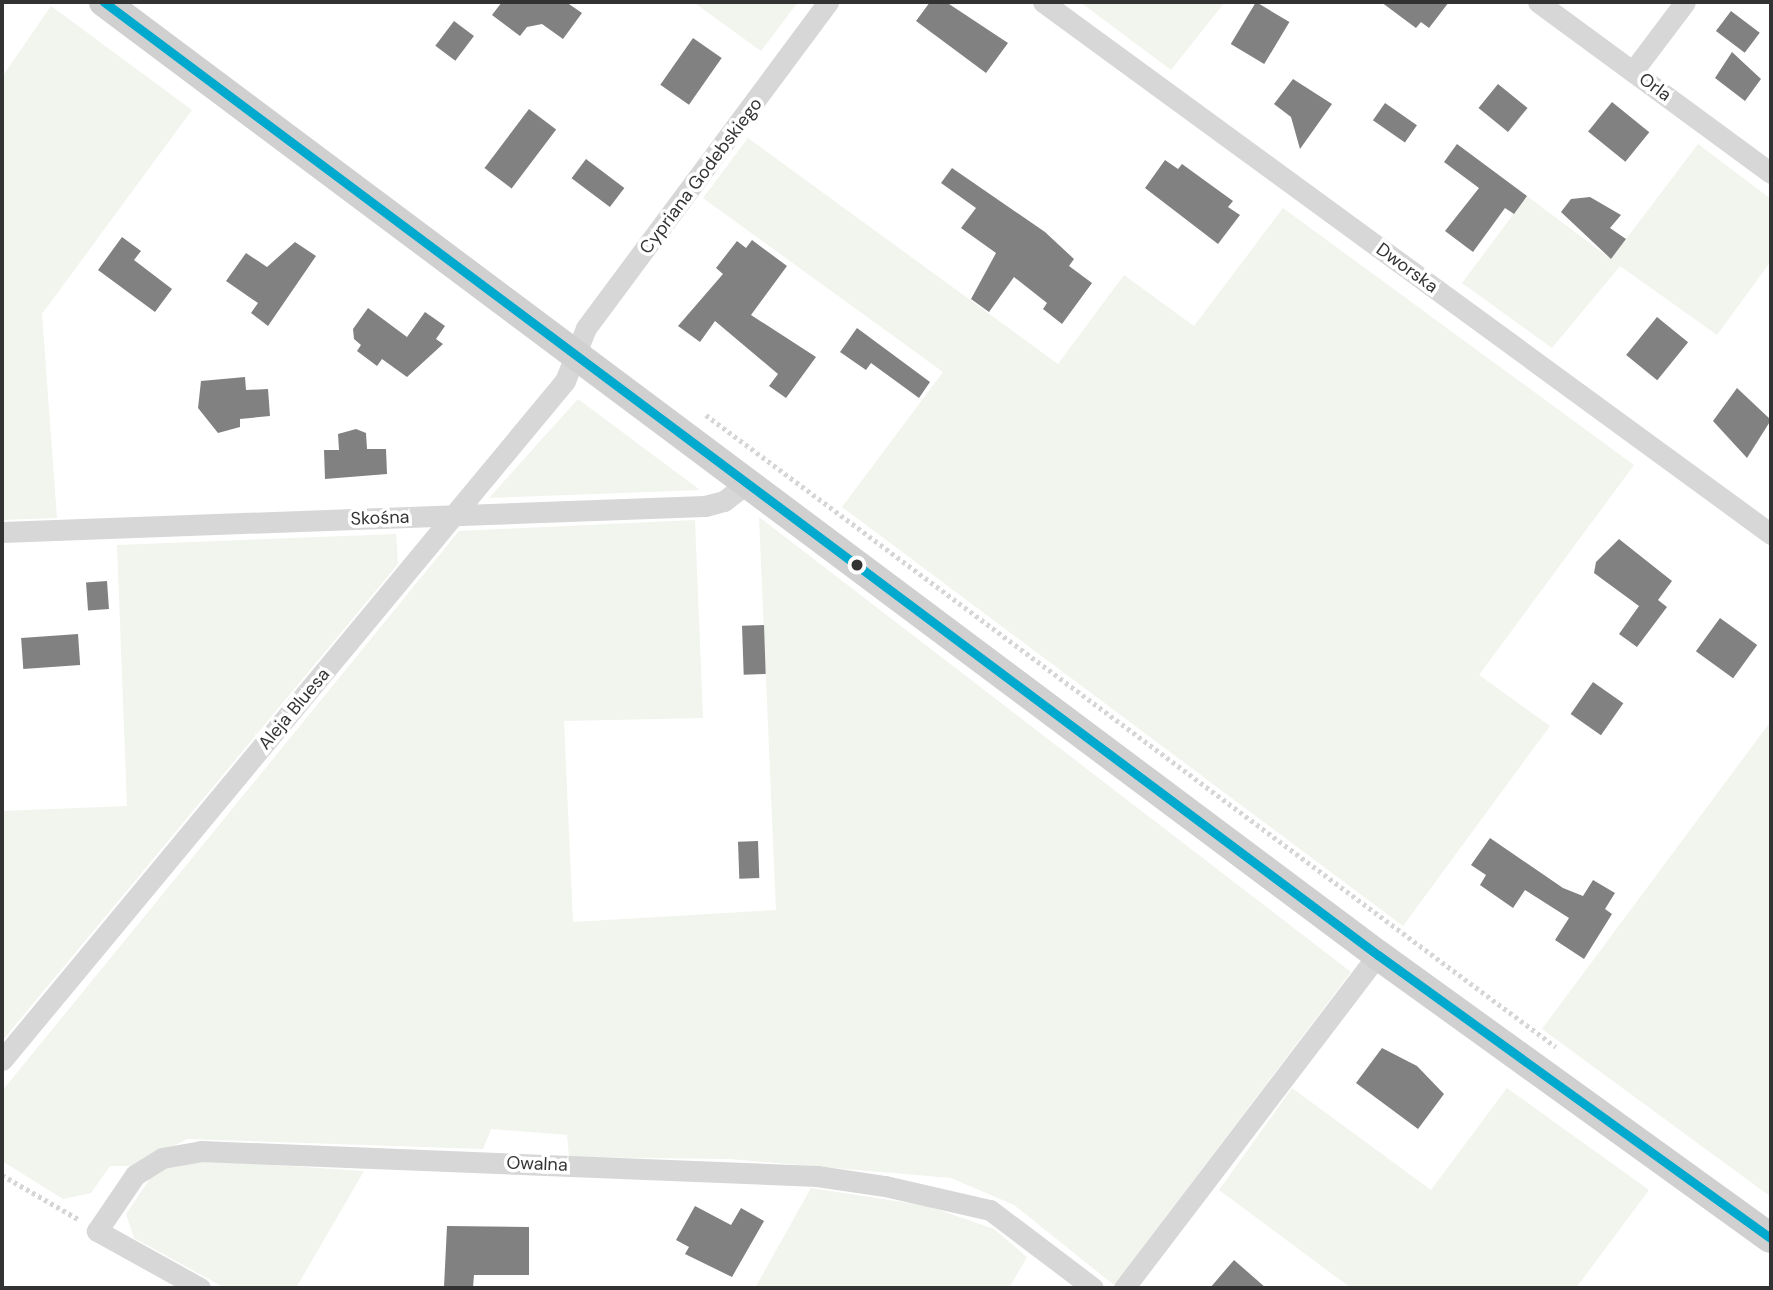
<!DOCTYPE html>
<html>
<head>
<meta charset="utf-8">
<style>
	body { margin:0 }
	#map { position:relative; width:1773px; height:1290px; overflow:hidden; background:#fff; font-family:"DM Sans",sans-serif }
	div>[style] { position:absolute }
	.green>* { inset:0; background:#f1f5ed }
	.building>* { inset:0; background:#818181; transform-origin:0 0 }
	.path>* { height:4.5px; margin-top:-2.25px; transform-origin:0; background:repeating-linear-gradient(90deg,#d6d6d6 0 3.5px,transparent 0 7px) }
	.minor>* { height:21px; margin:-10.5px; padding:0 10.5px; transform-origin:10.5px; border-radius:10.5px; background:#d7d7d7 }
	.secondary>* { height:30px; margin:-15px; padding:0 15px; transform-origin:15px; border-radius:15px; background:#d0d0d0 }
	.bus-1>* { height:9px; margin:-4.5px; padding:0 4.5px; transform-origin:4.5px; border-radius:4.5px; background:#00a9ce }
	.dots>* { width:19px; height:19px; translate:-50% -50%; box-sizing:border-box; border:4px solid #fff; border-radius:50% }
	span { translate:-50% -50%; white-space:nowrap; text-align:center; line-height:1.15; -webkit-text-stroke:7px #fff; paint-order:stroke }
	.street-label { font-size:18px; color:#333 }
	.frame { position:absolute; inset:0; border:4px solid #333; pointer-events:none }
</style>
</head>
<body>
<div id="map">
	<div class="green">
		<div style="clip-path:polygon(693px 2px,798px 2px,761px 51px)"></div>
		<div style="clip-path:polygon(1080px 2px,1225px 2px,1171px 70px)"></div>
		<div style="clip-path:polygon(51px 6px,192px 110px,42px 314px,57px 518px,2px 520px,2px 77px)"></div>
		<div style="clip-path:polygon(748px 138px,1058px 364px,1124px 275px,1194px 326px,1283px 208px,1634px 465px,1479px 675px,1550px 726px,1403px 926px,842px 507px,943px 372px,703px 198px)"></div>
		<div style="clip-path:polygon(1698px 144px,1771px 199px,1771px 261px,1717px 335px,1620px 266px,1552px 348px,1462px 283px,1527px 196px,1611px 259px)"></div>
		<div style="clip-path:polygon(578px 399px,700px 490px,489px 498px)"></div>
		<div style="clip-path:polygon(759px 517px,1351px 972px,1114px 1285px,1014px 1205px,951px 1178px,730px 1159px,569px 1157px,567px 1135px,491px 1129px,483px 1149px,187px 1139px,136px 1166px,110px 1166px,91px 1193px,63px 1199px,2px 1161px,2px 1091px,459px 531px,695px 520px,703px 718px,564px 721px,573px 922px,776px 910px)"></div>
		<div style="clip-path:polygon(396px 534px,398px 564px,2px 1041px,2px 811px,127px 806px,117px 545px)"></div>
		<div style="clip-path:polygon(1771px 721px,1771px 1197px,1542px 1029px)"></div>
		<div style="clip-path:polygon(1292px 1088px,1431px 1190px,1507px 1088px,1649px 1190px,1576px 1288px,1351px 1288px,1219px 1190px)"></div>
		<div style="clip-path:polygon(164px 1158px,364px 1171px,296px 1288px,225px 1288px,134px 1238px,126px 1214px)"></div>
		<div style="clip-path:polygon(811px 1188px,928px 1206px,994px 1229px,1027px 1257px,1009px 1288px,755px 1288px)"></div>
	</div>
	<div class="building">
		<div style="clip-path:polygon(502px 2px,566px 2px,582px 13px,563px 39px,542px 24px,527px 27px,520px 36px,492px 15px)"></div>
		<div style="clip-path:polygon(930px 2px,946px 2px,1008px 43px,986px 73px,916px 21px)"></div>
		<div style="left:1256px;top:2px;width:39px;height:49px;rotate:31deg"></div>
		<div style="clip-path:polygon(1381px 2px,1449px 2px,1429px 28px,1421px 22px,1416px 28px)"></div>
		<div style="left:1731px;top:11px;width:36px;height:25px;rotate:37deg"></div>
		<div style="left:454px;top:21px;width:25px;height:31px;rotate:37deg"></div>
		<div style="left:693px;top:38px;width:35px;height:57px;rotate:35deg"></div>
		<div style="clip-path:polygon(1732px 52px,1761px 79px,1745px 101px,1715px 78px)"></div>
		<div style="clip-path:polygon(1293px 79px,1332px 104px,1300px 149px,1291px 117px,1274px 104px)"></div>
		<div style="left:1498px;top:84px;width:38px;height:31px;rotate:39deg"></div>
		<div style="left:1612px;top:102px;width:48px;height:38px;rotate:39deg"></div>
		<div style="left:1385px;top:103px;width:39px;height:21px;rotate:35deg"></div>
		<div style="left:529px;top:109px;width:34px;height:74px;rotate:37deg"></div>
		<div style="clip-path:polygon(1457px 144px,1527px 196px,1514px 214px,1505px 208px,1473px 252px,1445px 231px,1479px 188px,1444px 162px)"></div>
		<div style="left:586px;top:159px;width:48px;height:24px;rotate:37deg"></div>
		<div style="clip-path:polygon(1165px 160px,1178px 169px,1182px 164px,1233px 201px,1228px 207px,1240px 215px,1218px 244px,1145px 188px)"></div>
		<div style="clip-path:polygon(952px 168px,1045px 232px,1074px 259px,1069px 266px,1092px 283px,1062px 324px,1043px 309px,1047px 303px,1014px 277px,989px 312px,971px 299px,996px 253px,961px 228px,976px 208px,941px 183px)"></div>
		<div style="clip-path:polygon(1590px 197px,1621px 215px,1610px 228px,1626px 239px,1611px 259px,1561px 212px,1571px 199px)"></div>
		<div style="clip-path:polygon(122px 237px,141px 251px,134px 260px,172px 289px,155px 312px,98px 270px)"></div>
		<div style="clip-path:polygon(752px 240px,787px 266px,751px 315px,816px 357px,786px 398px,769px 386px,778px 374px,715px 321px,700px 342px,678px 326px,723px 274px,716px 268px,737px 241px,746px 248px)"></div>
		<div style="clip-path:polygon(295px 242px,316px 256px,268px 326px,251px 313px,258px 303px,226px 281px,246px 253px,267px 267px)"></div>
		<div style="clip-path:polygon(368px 308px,407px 337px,425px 312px,445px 326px,436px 339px,443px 344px,407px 377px,382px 359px,377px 366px,357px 351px,361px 345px,354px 339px,353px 329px)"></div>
		<div style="left:1657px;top:317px;width:40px;height:49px;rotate:39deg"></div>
		<div style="clip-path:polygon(857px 328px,930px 382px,919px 398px,871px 363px,866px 370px,840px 352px)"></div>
		<div style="clip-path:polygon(245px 377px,246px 390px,268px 389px,270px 416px,240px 419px,240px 427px,218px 433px,198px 408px,201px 381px)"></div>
		<div style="clip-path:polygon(1737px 388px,1771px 420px,1747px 458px,1713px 421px)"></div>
		<div style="clip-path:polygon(356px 429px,366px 433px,367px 449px,386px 449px,387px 474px,325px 479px,324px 450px,339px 450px,338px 434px)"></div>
		<div style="clip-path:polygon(1619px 539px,1672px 581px,1658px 600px,1667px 607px,1637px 647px,1619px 634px,1639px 606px,1594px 573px,1596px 562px)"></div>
		<div style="left:107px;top:581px;width:28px;height:21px;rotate:86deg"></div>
		<div style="left:1720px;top:618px;width:46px;height:41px;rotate:36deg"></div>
		<div style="left:764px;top:625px;width:49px;height:22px;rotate:88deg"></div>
		<div style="left:78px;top:634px;width:31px;height:57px;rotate:86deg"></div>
		<div style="left:1593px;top:682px;width:37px;height:39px;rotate:35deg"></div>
		<div style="clip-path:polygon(1490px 838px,1563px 888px,1583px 896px,1593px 880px,1615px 893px,1605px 909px,1612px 914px,1584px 959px,1555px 940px,1569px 918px,1525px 890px,1513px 908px,1480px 885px,1486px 875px,1471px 865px)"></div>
		<div style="left:758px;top:841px;width:37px;height:20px;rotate:88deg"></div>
		<div style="clip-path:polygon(1382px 1048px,1417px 1066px,1444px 1094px,1418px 1129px,1356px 1083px)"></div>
		<div style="clip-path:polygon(695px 1206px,731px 1225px,741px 1208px,764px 1221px,732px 1277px,685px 1254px,689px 1247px,676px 1240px)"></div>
		<div style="clip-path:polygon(447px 1226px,529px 1227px,529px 1275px,474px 1275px,473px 1288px,444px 1287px)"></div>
		<div style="clip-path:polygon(1234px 1260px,1266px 1288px,1210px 1288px)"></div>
	</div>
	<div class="path">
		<div style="left:706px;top:415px;width:1059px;rotate:36.63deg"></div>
		<div style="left:2px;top:1175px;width:90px;rotate:30deg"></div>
	</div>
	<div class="minor">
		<div style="left:1043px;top:2px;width:902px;rotate:36.16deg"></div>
		<div style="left:1538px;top:2px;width:289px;rotate:36.3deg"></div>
		<div style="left:1633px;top:71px;width:86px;rotate:-53deg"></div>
		<div style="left:2px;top:532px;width:703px;rotate:-2.12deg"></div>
		<div style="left:705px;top:506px;width:20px;rotate:-15deg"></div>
		<div style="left:724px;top:501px;width:33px;rotate:-38deg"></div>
		<div style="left:2px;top:1060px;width:882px;rotate:-50.34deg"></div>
		<div style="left:565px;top:381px;width:57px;rotate:-68.4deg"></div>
		<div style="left:586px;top:328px;width:406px;rotate:-53.4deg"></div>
		<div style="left:200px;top:1288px;width:118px;rotate:-151deg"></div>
		<div style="left:97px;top:1231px;width:68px;rotate:-55.8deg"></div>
		<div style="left:135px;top:1175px;width:32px;rotate:-32deg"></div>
		<div style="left:162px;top:1158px;width:40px;rotate:-10deg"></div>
		<div style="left:201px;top:1151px;width:617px;rotate:2.32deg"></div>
		<div style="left:817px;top:1176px;width:69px;rotate:8.4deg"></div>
		<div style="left:885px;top:1186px;width:108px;rotate:12.9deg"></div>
		<div style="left:990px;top:1210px;width:129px;rotate:37.1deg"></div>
		<div style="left:1124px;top:1288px;width:419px;rotate:-52.7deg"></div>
	</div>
	<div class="secondary">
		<div style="left:104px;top:2px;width:1591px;rotate:36.8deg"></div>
		<div style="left:1378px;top:955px;width:484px;rotate:35.8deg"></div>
	</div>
	<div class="bus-1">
		<div style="left:104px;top:2px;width:1591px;rotate:36.8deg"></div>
		<div style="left:1378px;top:955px;width:484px;rotate:35.8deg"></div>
	</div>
	<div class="dots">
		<div style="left:857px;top:565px;background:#333"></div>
	</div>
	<div class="street-label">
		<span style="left:1655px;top:87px;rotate:36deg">Orla</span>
		<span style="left:701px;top:176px;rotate:-53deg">Cypriana Godebskiego</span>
		<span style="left:1407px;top:268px;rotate:36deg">Dworska</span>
		<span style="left:380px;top:518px;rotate:-2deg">Skośna</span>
		<span style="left:294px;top:709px;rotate:-50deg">Aleja Bluesa</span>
		<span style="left:537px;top:1164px;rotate:2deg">Owalna</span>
	</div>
	<div class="frame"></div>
</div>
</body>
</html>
